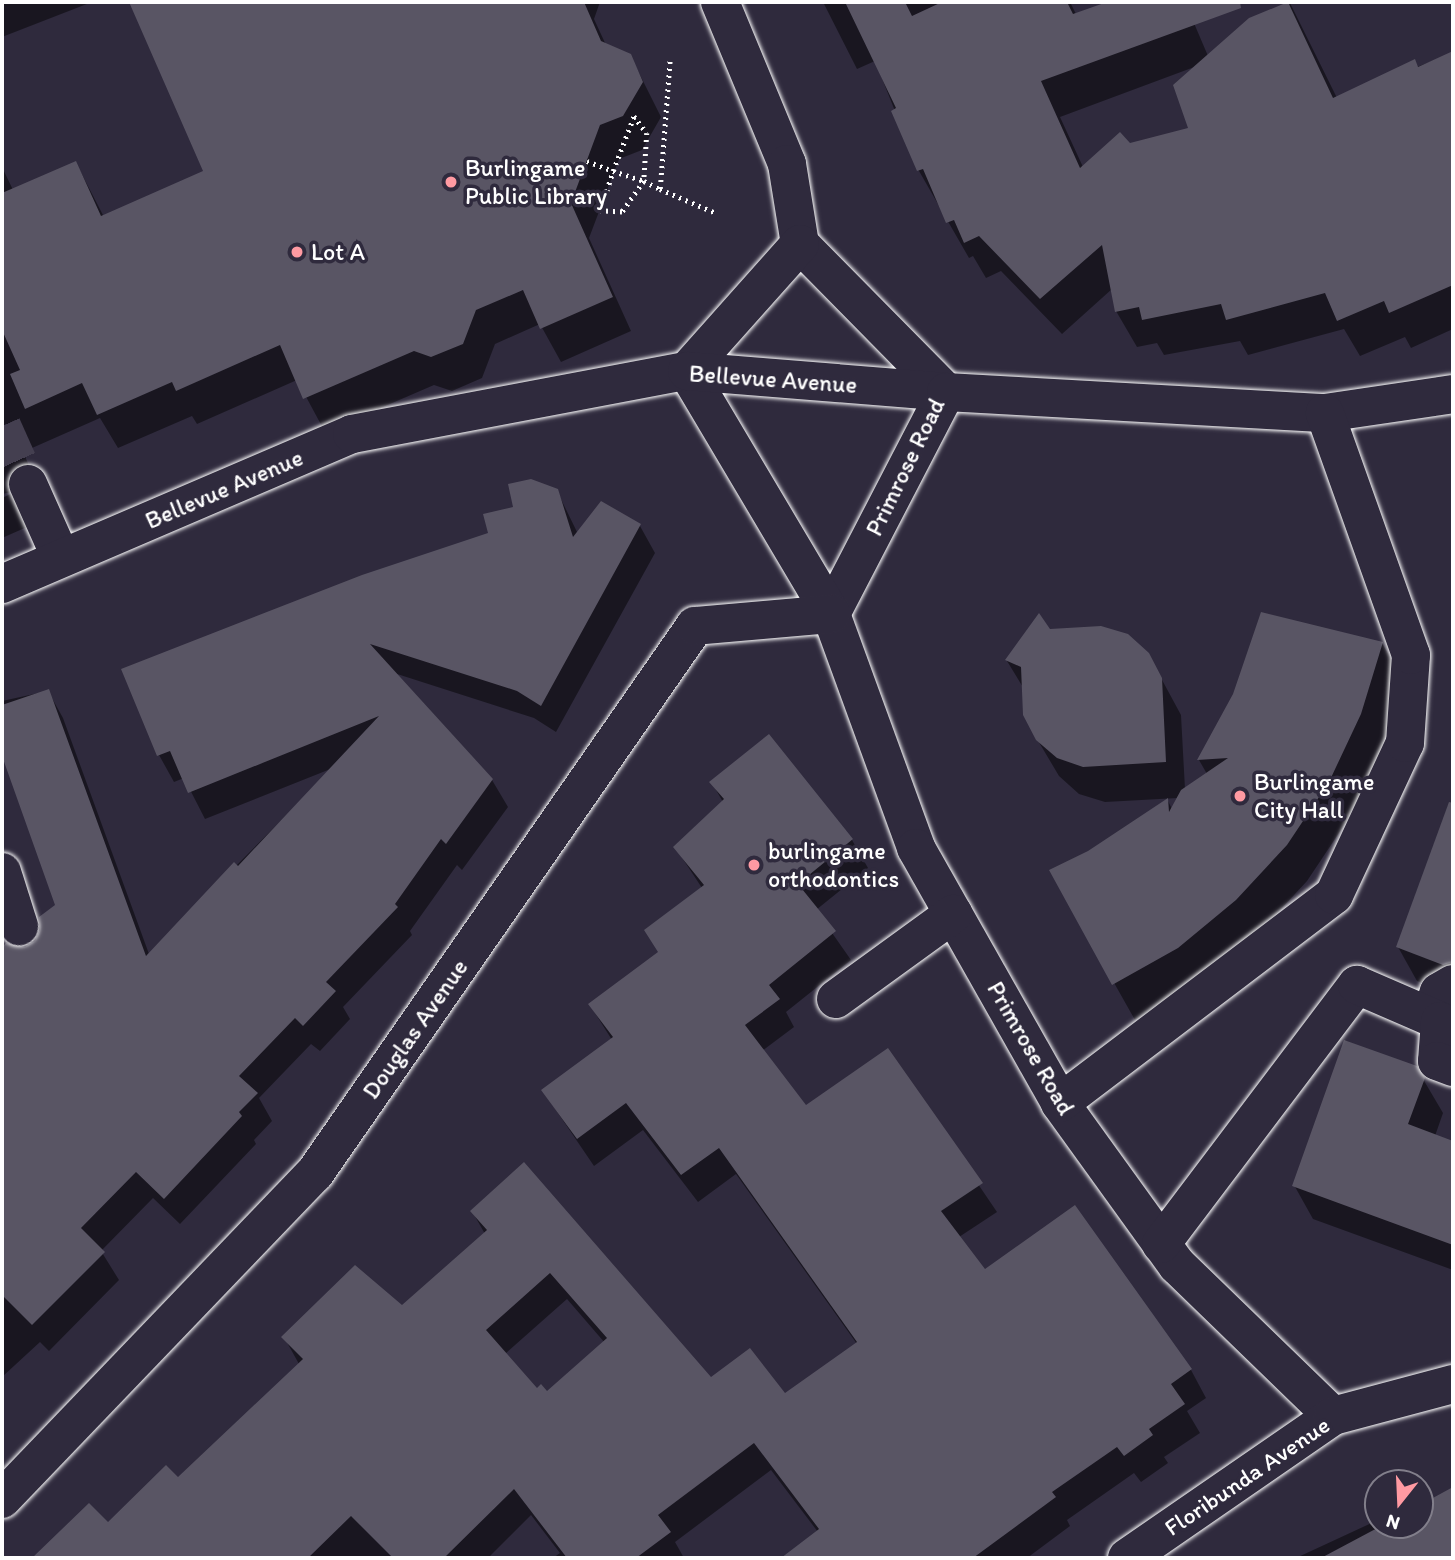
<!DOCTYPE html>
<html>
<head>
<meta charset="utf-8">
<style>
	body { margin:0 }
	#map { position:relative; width:1455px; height:1560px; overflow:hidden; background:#2f2a3d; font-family:Itim,sans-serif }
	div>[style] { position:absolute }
	.shadow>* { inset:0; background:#0007 }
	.building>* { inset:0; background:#595564 }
	.minor-tunnel>* { height:38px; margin-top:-19px; transform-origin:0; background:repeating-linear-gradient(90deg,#443f50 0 38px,transparent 0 57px) }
	.path>* { height:4.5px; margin-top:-2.25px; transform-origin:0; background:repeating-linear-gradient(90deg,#fff 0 2px,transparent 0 7px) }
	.roads { filter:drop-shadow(0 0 2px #fff) drop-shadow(0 0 2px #fff) }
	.minor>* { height:38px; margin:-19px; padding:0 19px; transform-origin:19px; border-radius:19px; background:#2f2a3d }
	.dots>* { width:19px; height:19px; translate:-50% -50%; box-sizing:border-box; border:4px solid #2f2a3d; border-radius:50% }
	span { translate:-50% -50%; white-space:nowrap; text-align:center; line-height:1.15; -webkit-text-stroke:7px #2f2a3d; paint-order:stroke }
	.poi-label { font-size:24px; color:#fff }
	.left { translate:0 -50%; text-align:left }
	.street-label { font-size:24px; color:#fff }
	.frame { position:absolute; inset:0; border:4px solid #fff; pointer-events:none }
	.north { position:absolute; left:1364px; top:1469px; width:70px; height:70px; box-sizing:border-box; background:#2f2a3d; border:2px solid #827f8b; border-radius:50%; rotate:198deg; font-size:19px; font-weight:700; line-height:28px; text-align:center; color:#fff }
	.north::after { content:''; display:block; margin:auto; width:24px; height:32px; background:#ff9aa2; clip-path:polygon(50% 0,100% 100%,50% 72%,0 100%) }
</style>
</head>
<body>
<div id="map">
	<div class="shadow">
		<div style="clip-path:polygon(2px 2px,92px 2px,2px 37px)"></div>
		<div style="clip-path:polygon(131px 2px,600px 2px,594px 19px,606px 45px,630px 55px,661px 117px,642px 150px,619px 159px,589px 238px,631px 331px,561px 362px,540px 324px,495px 344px,482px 378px,452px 391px,434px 385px,325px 432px,297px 380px,197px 424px,192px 416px,118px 448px,100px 418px,23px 452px,43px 497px,27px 527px,2px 538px,2px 498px,17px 491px,2px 494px,2px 167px,13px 190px,76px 163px,104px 217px,206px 172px)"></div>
		<div style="clip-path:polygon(evenodd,823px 2px,1070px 2px,1076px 14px,1112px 2px,1185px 2px,1208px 56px,1250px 20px,1290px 3px,1337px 98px,1453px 53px,1453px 329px,1411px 348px,1405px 337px,1360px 356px,1344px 329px,1248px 355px,1240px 341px,1164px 355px,1157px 343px,1137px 347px,1116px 311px,1112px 289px,1062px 334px,1001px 271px,986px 278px,973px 256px,969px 258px,919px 171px,875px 61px,857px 69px,823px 2px,1197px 66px,1190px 129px,1130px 145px,1083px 167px,1060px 117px,1197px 66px)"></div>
		<div style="clip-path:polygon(557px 491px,578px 534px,640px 526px,655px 553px,556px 732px,534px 718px,394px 673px,492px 780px,508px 807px,462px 870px,457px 865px,410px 931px,412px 935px,343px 1007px,350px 1019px,320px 1051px,311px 1044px,259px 1098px,272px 1121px,254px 1140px,256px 1144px,180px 1224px,153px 1198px,101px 1251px,119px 1280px,49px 1351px,40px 1342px,2px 1377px,2px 949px,7px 945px,25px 949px,36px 942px,57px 906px,2px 742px,2px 701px,48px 691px,63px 718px,149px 954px,333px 768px,205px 819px,184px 778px,174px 782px,159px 755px,490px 534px,516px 508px)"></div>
		<div style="clip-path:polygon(1049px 631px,1148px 654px,1181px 715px,1185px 789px,1207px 774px,1199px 760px,1235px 695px,1382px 643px,1403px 679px,1381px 751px,1349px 818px,1307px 881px,1256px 936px,1198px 983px,1135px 1020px,1051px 871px,1089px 853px,1168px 801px,1172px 809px,1178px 798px,1105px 802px,1079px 794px,1059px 776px,1037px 739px,1024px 689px,1007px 661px)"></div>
		<div style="clip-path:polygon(evenodd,769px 737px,852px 840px,868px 868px,816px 910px,851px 960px,786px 1012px,794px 1027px,762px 1051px,805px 1107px,887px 1050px,997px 1212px,959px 1237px,985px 1271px,1191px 1370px,1206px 1398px,1187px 1411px,1200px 1433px,1164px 1457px,1168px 1463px,1141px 1482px,1134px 1473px,1067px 1520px,1070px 1526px,1027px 1558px,784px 1558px,818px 1532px,771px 1470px,675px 1542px,684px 1558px,553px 1558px,560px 1553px,531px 1515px,488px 1558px,35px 1558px,89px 1506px,108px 1525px,178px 1480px,299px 1364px,284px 1337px,402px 1307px,485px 1234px,472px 1211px,711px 1380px,784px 1395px,857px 1344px,736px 1174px,698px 1202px,643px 1130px,594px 1166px,543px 1091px,612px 1040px,590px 1005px,659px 953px,702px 888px,675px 847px,723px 802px,712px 783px,769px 737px,567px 1299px,605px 1343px,547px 1393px,537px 1390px,505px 1354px,567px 1299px)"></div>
		<div style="clip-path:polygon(1433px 849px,1453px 856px,1453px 994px,1417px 981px,1398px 947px)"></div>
		<div style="clip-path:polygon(1423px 1079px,1443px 1113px,1435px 1136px,1453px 1142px,1453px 1270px,1313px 1219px,1294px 1185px)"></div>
		<div style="clip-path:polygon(1453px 1489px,1453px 1558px,1296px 1558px,1378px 1520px,1378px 1525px,1420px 1525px,1420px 1507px)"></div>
	</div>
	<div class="building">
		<div style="clip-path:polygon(129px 2px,584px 2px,601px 41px,631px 54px,643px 82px,623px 116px,600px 125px,571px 203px,613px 297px,540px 329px,523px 290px,476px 310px,463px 344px,431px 357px,414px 351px,303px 399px,280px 345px,176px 391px,172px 382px,97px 415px,82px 383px,25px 409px,10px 374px,20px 370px,2px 330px,2px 193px,76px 161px,101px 216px,203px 171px)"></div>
		<div style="clip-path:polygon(845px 2px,905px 2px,912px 16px,942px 2px,1067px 2px,1073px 14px,1107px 2px,1240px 2px,1241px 8px,1041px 81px,1080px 168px,1120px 132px,1130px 143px,1188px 128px,1173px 85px,1249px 18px,1288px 2px,1333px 98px,1415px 59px,1418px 67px,1453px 51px,1453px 285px,1389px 313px,1384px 301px,1337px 321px,1325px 293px,1226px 320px,1221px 304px,1142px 320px,1139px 307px,1115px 312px,1102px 245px,1040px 299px,979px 236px,964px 243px,954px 220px,946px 223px,923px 169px,917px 171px,891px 111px,896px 108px)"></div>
		<div style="clip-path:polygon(531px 479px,558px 489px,573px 537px,601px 501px,641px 524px,541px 706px,517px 691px,370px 644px,493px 779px,446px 844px,441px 839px,395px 904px,398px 907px,326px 982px,336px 991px,303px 1026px,295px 1018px,239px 1076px,258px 1093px,239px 1112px,242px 1116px,164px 1199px,136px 1172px,81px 1228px,105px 1252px,32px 1325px,2px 1295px,2px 947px,6px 943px,25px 947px,35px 941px,40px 930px,39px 917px,55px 905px,2px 756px,2px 705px,49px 689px,146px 956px,234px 862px,238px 866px,379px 716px,188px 793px,170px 751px,157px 756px,121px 669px,362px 575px,488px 533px,483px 514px,513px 507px,508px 484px)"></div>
		<div style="clip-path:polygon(1261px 612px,1383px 642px,1361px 714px,1329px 782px,1287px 845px,1236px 900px,1178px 948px,1112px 985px,1049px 870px,1088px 851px,1168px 798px,1169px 812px,1181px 790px,1228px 758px,1197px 760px,1233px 694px)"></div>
		<div style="clip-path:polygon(1039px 613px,1050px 629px,1101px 626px,1128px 634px,1149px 653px,1162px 678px,1166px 762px,1083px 767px,1057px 758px,1036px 740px,1023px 715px,1021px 667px,1005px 660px)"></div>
		<div style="clip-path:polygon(evenodd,769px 734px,853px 839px,798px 884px,836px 931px,769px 985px,780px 999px,745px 1025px,806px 1105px,888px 1048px,983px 1183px,941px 1211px,985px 1269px,1075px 1205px,1192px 1369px,1171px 1384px,1185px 1404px,1149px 1429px,1153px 1435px,1124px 1456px,1117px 1447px,1052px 1492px,1056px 1497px,973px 1558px,781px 1558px,819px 1529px,754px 1443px,658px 1515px,671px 1532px,636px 1558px,567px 1558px,514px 1489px,444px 1558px,393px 1558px,351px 1516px,308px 1558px,32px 1558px,89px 1503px,108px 1522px,166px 1465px,178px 1477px,303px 1359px,281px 1337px,355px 1265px,402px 1305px,487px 1230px,470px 1211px,524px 1162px,711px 1377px,750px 1348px,785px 1393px,857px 1342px,719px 1148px,681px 1175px,626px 1103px,577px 1139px,541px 1090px,613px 1037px,588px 1004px,658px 952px,644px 930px,704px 885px,673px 847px,724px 799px,709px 782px,769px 734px,550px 1273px,607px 1338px,547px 1391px,541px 1384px,537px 1388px,486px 1330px,550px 1273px)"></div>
		<div style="clip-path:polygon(1449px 802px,1453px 803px,1453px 962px,1443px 965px,1396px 947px)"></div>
		<div style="clip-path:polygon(1344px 1040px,1417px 1066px,1425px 1078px,1408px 1124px,1453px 1141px,1453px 1245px,1292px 1186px)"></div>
		<div style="clip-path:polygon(1453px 1487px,1453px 1558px,1321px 1558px,1383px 1525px,1420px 1525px,1420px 1505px)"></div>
	</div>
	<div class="minor-tunnel">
		<div style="left:2px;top:426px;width:64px;rotate:65.9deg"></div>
	</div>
	<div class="path">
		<div style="left:587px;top:161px;width:28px;rotate:21deg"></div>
		<div style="left:613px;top:171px;width:59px;rotate:-69.1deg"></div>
		<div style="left:634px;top:116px;width:21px;rotate:53deg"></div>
		<div style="left:647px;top:133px;width:48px;rotate:93.6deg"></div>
		<div style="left:644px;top:181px;width:18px;rotate:27deg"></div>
		<div style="left:660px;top:189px;width:130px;rotate:-85.6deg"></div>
		<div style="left:613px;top:171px;width:33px;rotate:18deg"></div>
		<div style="left:644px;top:181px;width:38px;rotate:125deg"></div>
		<div style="left:622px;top:212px;width:22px;rotate:-177deg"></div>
		<div style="left:600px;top:211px;width:42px;rotate:-72deg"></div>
		<div style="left:660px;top:189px;width:61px;rotate:23.2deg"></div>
	</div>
	<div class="roads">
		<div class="minor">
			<div style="left:720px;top:2px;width:175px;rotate:67.5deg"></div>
			<div style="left:787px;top:164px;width:81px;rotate:80.8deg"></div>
			<div style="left:800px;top:244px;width:208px;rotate:45.4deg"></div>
			<div style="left:946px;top:392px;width:250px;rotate:117.4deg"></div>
			<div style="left:800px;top:244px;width:170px;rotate:131.7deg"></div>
			<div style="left:687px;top:371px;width:282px;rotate:59.3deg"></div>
			<div style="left:831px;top:614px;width:249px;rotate:70deg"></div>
			<div style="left:916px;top:848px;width:293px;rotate:60.5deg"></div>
			<div style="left:1060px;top:1103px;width:200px;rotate:54.2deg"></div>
			<div style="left:1177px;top:1265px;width:217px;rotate:44.1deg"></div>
			<div style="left:28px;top:484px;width:81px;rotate:66deg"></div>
			<div style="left:2px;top:584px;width:381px;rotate:-23.2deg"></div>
			<div style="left:352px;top:434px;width:341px;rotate:-10.7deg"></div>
			<div style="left:687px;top:371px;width:260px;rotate:4.6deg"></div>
			<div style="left:946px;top:392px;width:380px;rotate:3.2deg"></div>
			<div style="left:1325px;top:413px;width:129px;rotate:-8.4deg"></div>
			<div style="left:2px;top:872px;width:57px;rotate:72.5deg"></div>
			<div style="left:836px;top:999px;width:145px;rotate:-36deg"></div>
			<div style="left:1431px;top:1015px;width:24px;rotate:-71deg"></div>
			<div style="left:1439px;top:992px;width:16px;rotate:-30deg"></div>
			<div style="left:1060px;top:1103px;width:344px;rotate:-37.2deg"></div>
			<div style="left:1334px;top:895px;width:168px;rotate:-65deg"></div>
			<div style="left:1405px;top:743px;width:88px;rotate:-86.1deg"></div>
			<div style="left:1411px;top:655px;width:257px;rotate:-109.6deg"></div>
			<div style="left:1161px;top:1244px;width:325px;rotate:-52.9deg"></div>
			<div style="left:1357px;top:985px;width:90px;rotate:23.4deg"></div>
			<div style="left:1440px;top:1021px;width:40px;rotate:94.3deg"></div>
			<div style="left:1437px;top:1061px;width:17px;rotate:21deg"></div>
			<div style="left:2px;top:1499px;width:452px;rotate:-46.2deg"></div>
			<div style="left:315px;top:1173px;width:666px;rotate:-55.21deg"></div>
			<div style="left:695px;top:626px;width:137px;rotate:-5deg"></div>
			<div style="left:1127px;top:1558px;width:250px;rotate:-34.6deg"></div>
			<div style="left:1333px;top:1416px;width:124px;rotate:-14.9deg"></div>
		</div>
	</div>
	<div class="dots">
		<div style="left:451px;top:182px;background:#ff9aa2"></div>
		<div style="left:297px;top:252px;background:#ff9aa2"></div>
		<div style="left:1240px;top:796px;background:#ff9aa2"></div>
		<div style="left:754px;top:865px;background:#ff9aa2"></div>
	</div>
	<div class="poi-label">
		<span class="left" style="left:465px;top:182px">Burlingame<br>Public Library</span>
		<span class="left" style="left:311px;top:252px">Lot A</span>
		<span class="left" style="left:1254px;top:796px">Burlingame<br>City Hall</span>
		<span class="left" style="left:768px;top:865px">burlingame<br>orthodontics</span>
	</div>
	<div class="street-label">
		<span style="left:773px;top:379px;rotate:4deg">Bellevue Avenue</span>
		<span style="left:905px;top:467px;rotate:-64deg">Primrose Road</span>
		<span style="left:224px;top:489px;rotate:-23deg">Bellevue Avenue</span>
		<span style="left:415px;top:1029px;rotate:-55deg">Douglas Avenue</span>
		<span style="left:1031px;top:1048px;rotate:60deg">Primrose Road</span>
		<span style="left:1247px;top:1476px;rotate:-34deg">Floribunda Avenue</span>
	</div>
	<div class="frame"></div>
	<div class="north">N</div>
</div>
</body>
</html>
